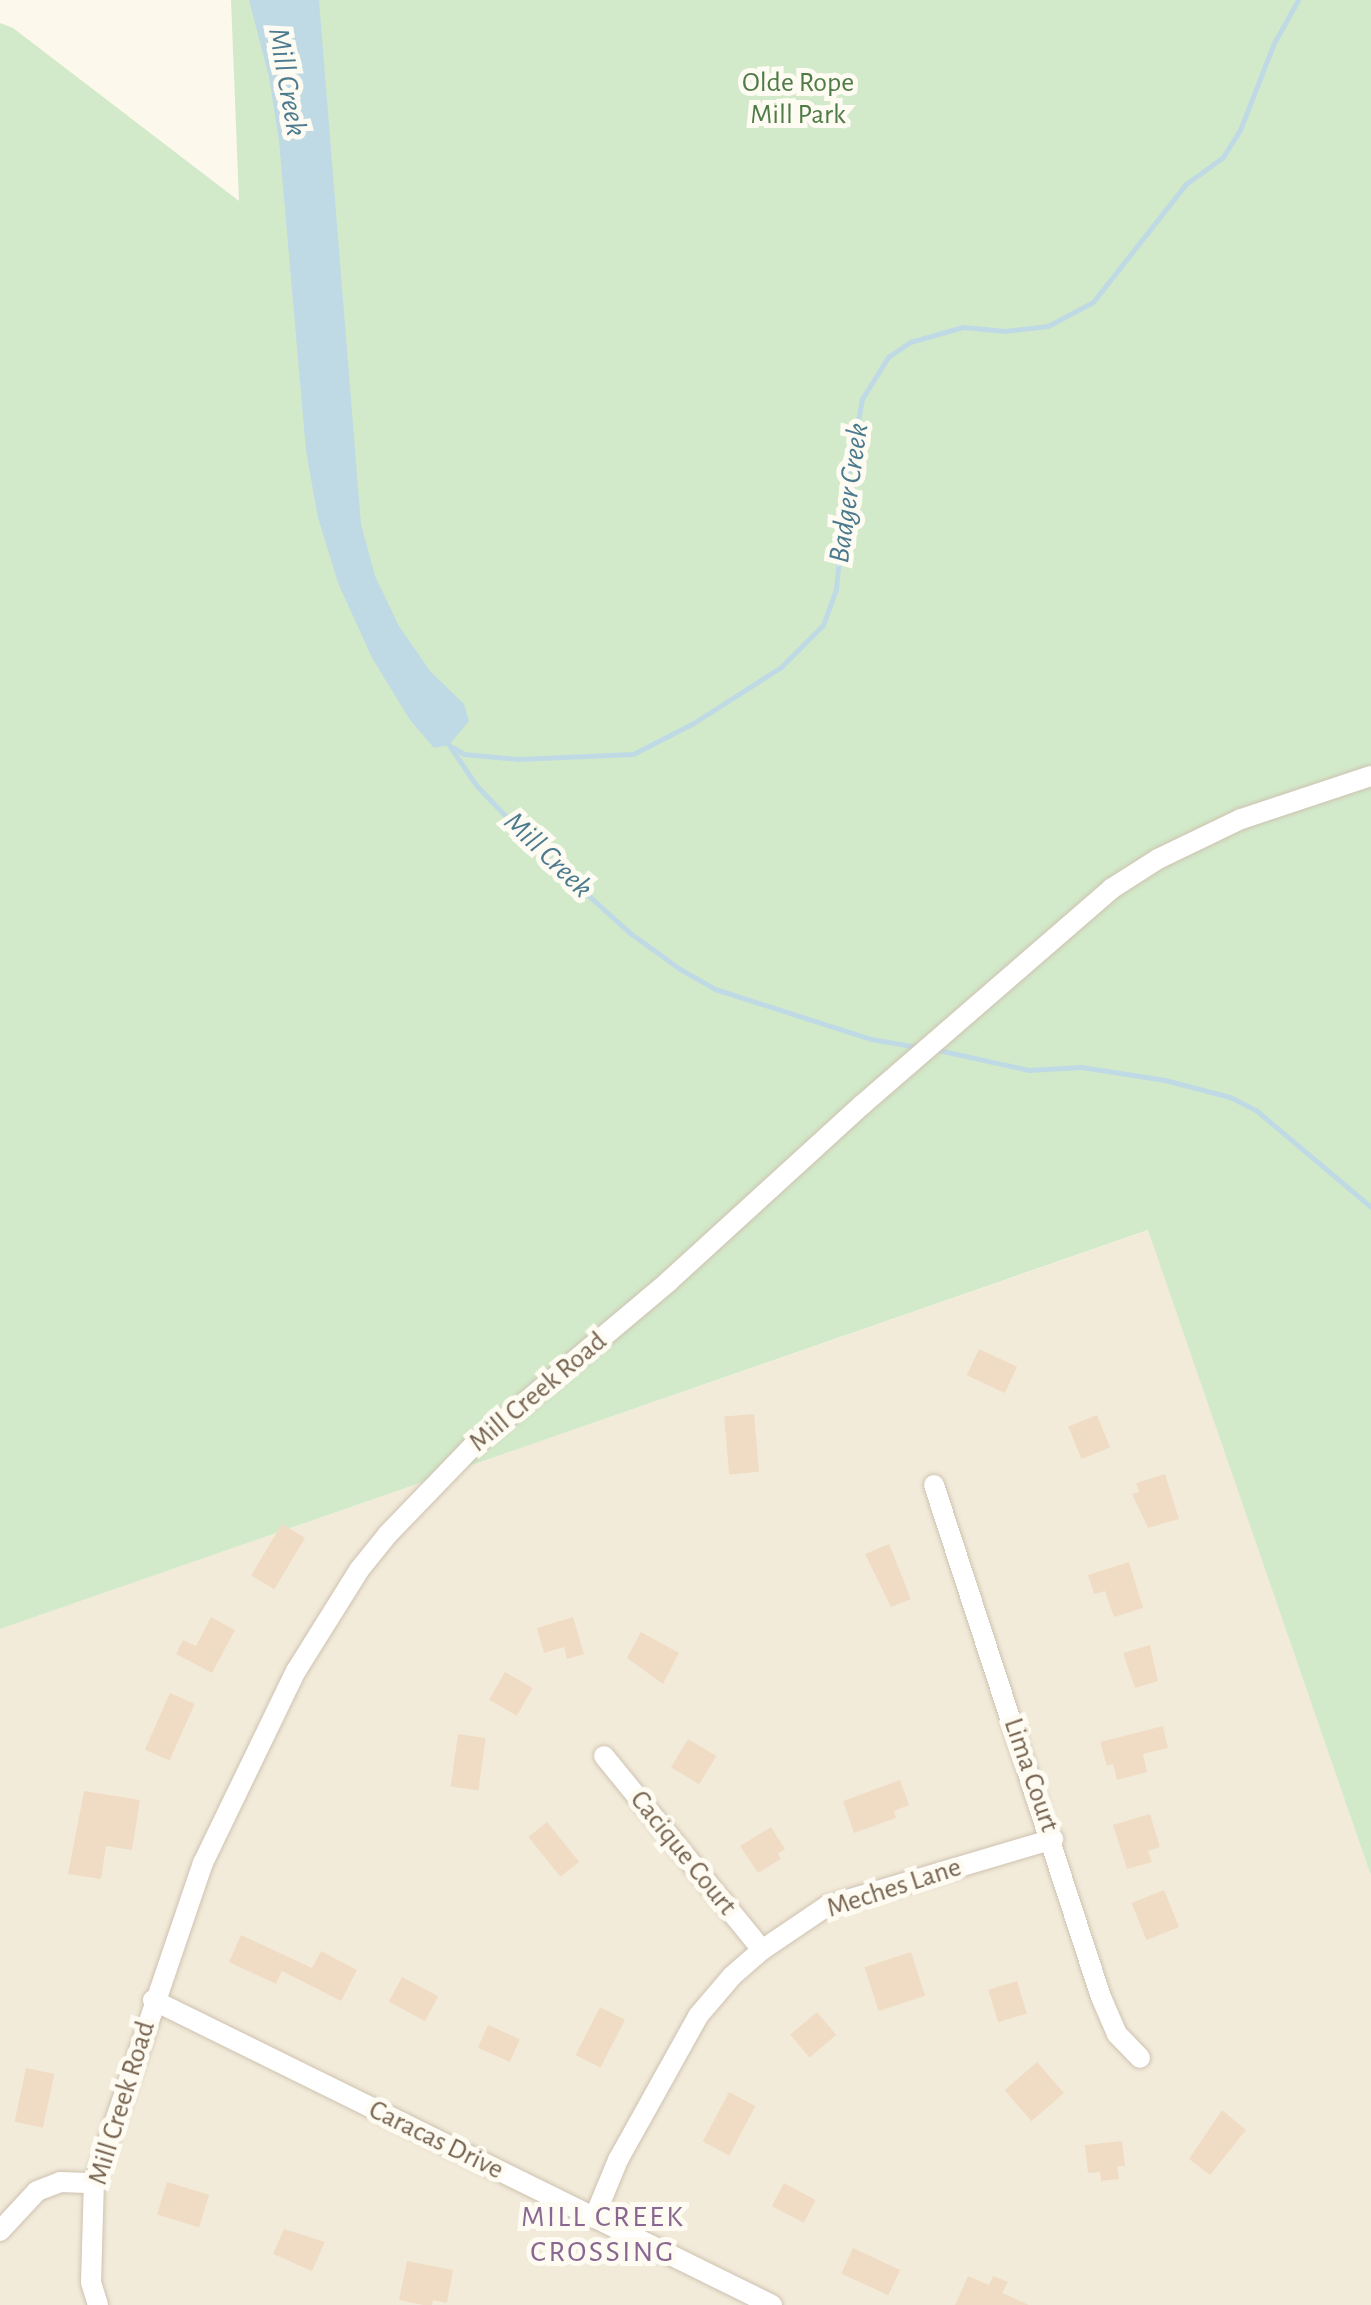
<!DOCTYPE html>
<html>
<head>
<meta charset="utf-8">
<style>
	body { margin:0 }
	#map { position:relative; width:1371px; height:2305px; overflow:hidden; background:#fcf8ec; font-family:"Alegreya Sans",sans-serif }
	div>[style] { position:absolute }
	.residential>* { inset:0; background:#f3ebda }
	.green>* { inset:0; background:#d2eaca }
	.water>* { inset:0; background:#c0dae5 }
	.stream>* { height:5px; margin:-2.5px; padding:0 2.5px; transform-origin:2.5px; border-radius:2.5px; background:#c0dae5 }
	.building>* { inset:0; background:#f0dcc4; transform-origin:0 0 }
	.roads { filter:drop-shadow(0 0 2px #cec2b1) drop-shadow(0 0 2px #cec2b1) }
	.minor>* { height:20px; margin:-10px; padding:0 10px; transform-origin:10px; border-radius:10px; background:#fff }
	span { translate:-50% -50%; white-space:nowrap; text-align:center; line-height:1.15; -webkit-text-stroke:10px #fefbf2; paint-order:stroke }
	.park-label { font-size:28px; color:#4f7b47 }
	.street-label { font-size:28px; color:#76634f }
	.water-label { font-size:30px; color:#4c7a8f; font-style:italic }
	.neighbourhood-label { font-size:30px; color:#8a6791; letter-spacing:2.5px }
</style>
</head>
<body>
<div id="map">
	<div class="residential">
		<div style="clip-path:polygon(1149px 1230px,1371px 1876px,1371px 2305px,0 2305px,0 1629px)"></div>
	</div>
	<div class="green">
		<div style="clip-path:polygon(231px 0,1371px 0,1371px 1876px,1148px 1230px,0 1629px,0 23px,13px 28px,239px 201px)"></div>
	</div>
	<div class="water">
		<div style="clip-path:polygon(249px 0,319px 0,361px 524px,375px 576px,399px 626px,430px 671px,464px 704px,469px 721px,449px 745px,434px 748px,410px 720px,372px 658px,338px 583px,318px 518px,306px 451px,279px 141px,269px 77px)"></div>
	</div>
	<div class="stream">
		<div style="left:447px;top:742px;width:52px;rotate:56deg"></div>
		<div style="left:476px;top:785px;width:88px;rotate:46.4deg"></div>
		<div style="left:537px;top:849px;width:125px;rotate:42.1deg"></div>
		<div style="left:630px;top:933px;width:62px;rotate:35.8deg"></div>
		<div style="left:680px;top:969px;width:40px;rotate:29.7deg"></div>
		<div style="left:715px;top:989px;width:164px;rotate:17.8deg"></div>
		<div style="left:871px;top:1039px;width:47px;rotate:9.9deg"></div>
		<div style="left:452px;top:747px;width:14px;rotate:30deg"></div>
		<div style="left:464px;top:754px;width:54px;rotate:5.3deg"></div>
		<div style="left:518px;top:759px;width:115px;rotate:-2.5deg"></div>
		<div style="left:633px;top:754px;width:66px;rotate:-27deg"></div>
		<div style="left:692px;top:724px;width:106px;rotate:-32.6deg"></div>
		<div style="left:781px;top:667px;width:59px;rotate:-45deg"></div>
		<div style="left:823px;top:625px;width:38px;rotate:-70deg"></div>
		<div style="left:836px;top:589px;width:95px;rotate:-84.6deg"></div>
		<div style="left:845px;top:494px;width:97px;rotate:-79.9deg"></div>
		<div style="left:862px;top:399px;width:49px;rotate:-58.2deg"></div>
		<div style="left:888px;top:357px;width:27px;rotate:-34deg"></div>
		<div style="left:910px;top:342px;width:55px;rotate:-15.8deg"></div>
		<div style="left:963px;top:327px;width:42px;rotate:5.4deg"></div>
		<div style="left:1005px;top:331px;width:43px;rotate:-6.6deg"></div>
		<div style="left:1048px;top:326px;width:51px;rotate:-28.1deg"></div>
		<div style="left:1093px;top:302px;width:150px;rotate:-51.8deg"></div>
		<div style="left:1186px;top:184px;width:46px;rotate:-36.1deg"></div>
		<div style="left:1223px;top:157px;width:32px;rotate:-58deg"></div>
		<div style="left:1240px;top:130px;width:93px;rotate:-68.7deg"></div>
		<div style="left:1274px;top:43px;width:49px;rotate:-60.8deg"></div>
		<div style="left:938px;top:1050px;width:93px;rotate:12.4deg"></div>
		<div style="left:1029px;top:1070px;width:52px;rotate:-3.3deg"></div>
		<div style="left:1081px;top:1067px;width:85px;rotate:8.8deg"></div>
		<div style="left:1165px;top:1080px;width:67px;rotate:14.7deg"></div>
		<div style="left:1230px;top:1097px;width:30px;rotate:27deg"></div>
		<div style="left:1257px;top:1111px;width:149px;rotate:40.1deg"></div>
	</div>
	<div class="building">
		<div style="left:979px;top:1349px;width:42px;height:29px;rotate:25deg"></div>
		<div style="left:754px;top:1414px;width:58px;height:30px;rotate:85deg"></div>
		<div style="left:1097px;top:1415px;width:35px;height:31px;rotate:68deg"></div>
		<div style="clip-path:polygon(1165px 1474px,1179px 1519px,1148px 1528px,1132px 1494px,1139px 1492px,1136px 1483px)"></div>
		<div style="left:282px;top:1524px;width:27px;height:60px;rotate:31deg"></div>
		<div style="clip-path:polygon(889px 1544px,911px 1599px,891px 1607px,865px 1554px)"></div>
		<div style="clip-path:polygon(1129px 1562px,1143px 1608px,1114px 1617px,1105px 1591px,1094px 1594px,1088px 1575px)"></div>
		<div style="clip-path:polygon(211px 1617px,235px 1630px,212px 1673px,176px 1654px,183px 1640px,196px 1646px)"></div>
		<div style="clip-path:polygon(573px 1617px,584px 1654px,567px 1659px,564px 1647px,544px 1653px,537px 1628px)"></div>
		<div style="clip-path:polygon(641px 1632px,679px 1653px,663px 1684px,627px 1658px)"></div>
		<div style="clip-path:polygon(1150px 1645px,1158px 1681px,1135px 1688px,1123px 1653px)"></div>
		<div style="left:505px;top:1672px;width:32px;height:32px;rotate:30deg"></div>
		<div style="left:170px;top:1693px;width:27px;height:62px;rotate:24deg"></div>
		<div style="clip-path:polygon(1163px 1726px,1168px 1748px,1143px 1754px,1147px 1772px,1117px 1780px,1113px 1764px,1107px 1766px,1100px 1742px)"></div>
		<div style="left:458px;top:1734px;width:28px;height:53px;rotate:8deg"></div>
		<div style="left:688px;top:1739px;width:33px;height:33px;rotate:31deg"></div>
		<div style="clip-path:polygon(900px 1780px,909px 1805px,894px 1811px,896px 1818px,854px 1833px,843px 1801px)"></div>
		<div style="clip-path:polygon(84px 1791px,140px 1800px,132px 1850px,106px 1846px,101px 1879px,68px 1874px)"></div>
		<div style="clip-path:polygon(1150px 1814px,1160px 1847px,1148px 1851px,1152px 1862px,1127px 1869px,1113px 1825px)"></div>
		<div style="left:547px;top:1822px;width:51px;height:24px;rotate:51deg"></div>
		<div style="clip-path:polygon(771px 1827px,785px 1849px,778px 1854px,781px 1859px,758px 1873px,740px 1846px)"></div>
		<div style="left:1164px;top:1890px;width:40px;height:35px;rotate:68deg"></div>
		<div style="clip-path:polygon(241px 1935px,312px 1968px,321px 1951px,357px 1970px,341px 2001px,282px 1971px,276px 1984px,229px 1962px)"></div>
		<div style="left:911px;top:1952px;width:46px;height:49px;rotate:72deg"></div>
		<div style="left:402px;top:1977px;width:41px;height:28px;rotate:28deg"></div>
		<div style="left:1017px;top:1981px;width:34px;height:30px;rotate:73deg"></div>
		<div style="left:600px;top:2007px;width:28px;height:54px;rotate:27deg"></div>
		<div style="left:817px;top:2012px;width:30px;height:35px;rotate:50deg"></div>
		<div style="left:488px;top:2025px;width:35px;height:25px;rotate:24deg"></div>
		<div style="left:1037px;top:2062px;width:41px;height:43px;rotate:49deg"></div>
		<div style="left:26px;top:2068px;width:29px;height:55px;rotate:12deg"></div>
		<div style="left:729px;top:2092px;width:30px;height:56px;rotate:28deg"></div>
		<div style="clip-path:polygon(1222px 2110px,1246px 2130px,1210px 2175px,1189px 2159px)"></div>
		<div style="clip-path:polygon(1122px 2141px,1125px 2166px,1117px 2166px,1119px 2179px,1101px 2181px,1100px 2172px,1088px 2173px,1085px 2145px)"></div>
		<div style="left:167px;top:2182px;width:44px;height:34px;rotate:17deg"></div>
		<div style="left:784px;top:2183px;width:36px;height:26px;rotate:28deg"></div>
		<div style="clip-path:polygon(284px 2229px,325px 2242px,312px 2271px,273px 2254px)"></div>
		<div style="left:853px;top:2248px;width:52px;height:28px;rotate:25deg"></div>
		<div style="clip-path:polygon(407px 2261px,453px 2270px,447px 2303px,433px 2300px,432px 2305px,423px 2305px,399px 2300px)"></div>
		<div style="clip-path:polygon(968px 2276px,989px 2285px,993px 2276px,1008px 2282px,1002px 2293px,1029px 2305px,955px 2305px)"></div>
	</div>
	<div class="roads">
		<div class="minor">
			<div style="left:934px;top:1485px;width:539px;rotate:71.94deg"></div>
			<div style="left:1101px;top:1997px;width:40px;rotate:66.6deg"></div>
			<div style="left:1117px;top:2034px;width:33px;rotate:46deg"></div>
			<div style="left:604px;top:1756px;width:250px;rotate:50.8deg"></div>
			<div style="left:153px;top:2000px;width:690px;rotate:26.23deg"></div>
			<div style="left:594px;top:2218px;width:63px;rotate:-67.5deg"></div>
			<div style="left:618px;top:2160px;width:165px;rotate:-60.9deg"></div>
			<div style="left:698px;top:2016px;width:52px;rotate:-49.6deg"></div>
			<div style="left:732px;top:1976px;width:40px;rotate:-41deg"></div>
			<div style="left:762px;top:1950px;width:78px;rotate:-34.1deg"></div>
			<div style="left:827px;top:1906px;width:236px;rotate:-16.5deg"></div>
			<div style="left:0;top:2231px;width:54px;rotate:-47.2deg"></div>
			<div style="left:37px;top:2191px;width:25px;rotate:-21deg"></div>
			<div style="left:60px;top:2182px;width:34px;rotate:2deg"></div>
			<div style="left:98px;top:2305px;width:24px;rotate:-107deg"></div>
			<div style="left:91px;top:2282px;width:99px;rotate:-88.3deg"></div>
			<div style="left:94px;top:2183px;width:338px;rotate:-71.2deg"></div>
			<div style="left:203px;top:1863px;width:213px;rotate:-64.2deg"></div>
			<div style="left:296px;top:1671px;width:119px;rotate:-58deg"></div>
			<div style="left:359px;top:1570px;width:46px;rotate:-51.1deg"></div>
			<div style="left:388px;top:1534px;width:120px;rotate:-46deg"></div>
			<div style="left:471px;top:1448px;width:259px;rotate:-40.1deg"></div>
			<div style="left:669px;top:1281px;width:261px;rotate:-42.4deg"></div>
			<div style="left:862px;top:1105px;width:330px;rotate:-40.9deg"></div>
			<div style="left:1111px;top:889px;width:56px;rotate:-32.6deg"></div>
			<div style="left:1158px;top:859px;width:92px;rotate:-25.7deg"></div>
			<div style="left:1241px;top:819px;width:137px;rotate:-18.3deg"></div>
		</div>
	</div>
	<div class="park-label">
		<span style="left:798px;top:99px">Olde Rope<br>Mill Park</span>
	</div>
	<div class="street-label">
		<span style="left:538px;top:1392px;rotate:-40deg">Mill Creek Road</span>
		<span style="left:1031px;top:1775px;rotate:71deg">Lima Court</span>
		<span style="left:683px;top:1853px;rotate:51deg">Cacique Court</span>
		<span style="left:894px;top:1888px;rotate:-18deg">Meches Lane</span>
		<span style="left:122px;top:2103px;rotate:-73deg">Mill Creek Road</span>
		<span style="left:436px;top:2140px;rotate:26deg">Caracas Drive</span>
	</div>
	<div class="water-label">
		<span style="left:287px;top:82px;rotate:80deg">Mill Creek</span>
		<span style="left:849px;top:493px;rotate:-82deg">Badger Creek</span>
		<span style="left:548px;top:855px;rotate:44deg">Mill Creek</span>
	</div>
	<div class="neighbourhood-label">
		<span style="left:603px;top:2234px">MILL CREEK<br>CROSSING</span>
	</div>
</div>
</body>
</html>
